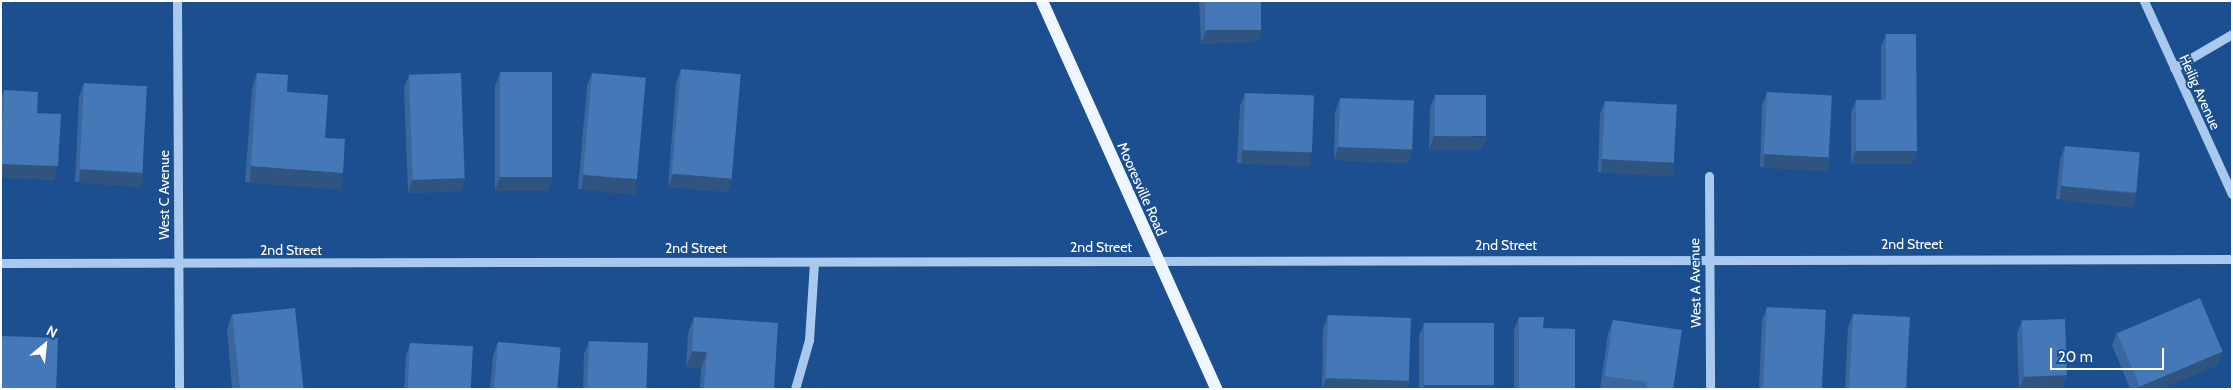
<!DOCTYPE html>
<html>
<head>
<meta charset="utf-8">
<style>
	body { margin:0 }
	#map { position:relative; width:2233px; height:390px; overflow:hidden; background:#1b4f8f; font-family:Cabin,sans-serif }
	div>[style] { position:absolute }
	.minor>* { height:9px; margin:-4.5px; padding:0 4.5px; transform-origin:4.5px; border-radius:4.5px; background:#a9c9ee }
	.major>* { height:12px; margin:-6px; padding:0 6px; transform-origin:6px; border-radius:6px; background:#f0f6ff }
	.wall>* { inset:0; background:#3a679d }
	.shaded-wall>* { inset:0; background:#305480; transform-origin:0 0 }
	.building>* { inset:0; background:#4478b7; transform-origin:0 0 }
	span { translate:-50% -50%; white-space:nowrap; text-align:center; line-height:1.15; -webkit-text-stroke:4px #1b4f8f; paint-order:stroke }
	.street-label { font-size:14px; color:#fff }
	.frame { position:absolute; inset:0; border:2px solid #fff; pointer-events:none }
	.north { position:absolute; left:20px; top:320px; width:50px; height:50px; -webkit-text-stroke:4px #1b4f8f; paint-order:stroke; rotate:28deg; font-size:14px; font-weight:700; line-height:20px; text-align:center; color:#fff }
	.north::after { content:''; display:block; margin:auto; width:18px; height:22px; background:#fff; clip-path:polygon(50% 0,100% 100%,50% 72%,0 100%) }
	.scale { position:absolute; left:2050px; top:348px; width:114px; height:22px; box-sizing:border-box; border:2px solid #fff; border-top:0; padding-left:6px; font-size:15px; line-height:18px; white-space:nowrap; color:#fff; -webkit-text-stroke:4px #1b4f8f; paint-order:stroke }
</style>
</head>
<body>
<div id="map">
	<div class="minor">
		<div style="left:177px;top:1px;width:388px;rotate:89.7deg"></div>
		<div style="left:2144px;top:1px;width:212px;rotate:65.5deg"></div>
		<div style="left:2174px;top:68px;width:67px;rotate:-30.4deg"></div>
		<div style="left:1709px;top:176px;width:213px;rotate:89.7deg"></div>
		<div style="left:1px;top:263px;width:2231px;rotate:-0.1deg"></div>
		<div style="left:795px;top:389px;width:51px;rotate:-74.1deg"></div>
		<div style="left:809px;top:340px;width:78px;rotate:-86.3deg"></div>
	</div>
	<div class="major">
		<div style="left:1042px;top:1px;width:425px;rotate:65.8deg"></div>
	</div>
	<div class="wall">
		<div style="clip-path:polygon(1199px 1px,1261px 1px,1258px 41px,1201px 44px)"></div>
		<div style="clip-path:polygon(1886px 34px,1917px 151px,1912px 164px,1851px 164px,1851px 113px,1856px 100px,1881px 100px,1881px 47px)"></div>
		<div style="clip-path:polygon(681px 69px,728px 192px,668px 187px,676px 83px)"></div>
		<div style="clip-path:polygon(257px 73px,287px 92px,325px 138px,337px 189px,245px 182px,252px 89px)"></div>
		<div style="clip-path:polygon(500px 73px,552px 177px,548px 191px,495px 191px,495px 86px)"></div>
		<div style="clip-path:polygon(592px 73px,632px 194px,578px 189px,587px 86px)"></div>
		<div style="clip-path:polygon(409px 75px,465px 178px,461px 191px,408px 193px,404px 88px)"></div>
		<div style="clip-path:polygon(84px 83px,143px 173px,138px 186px,75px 182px,79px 96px)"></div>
		<div style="clip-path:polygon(4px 90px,37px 113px,54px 180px,1px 177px,1px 98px)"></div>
		<div style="clip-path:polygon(1767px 92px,1830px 157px,1825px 170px,1760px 167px,1762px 105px)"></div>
		<div style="clip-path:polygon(1245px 93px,1311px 153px,1307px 166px,1237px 163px,1240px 106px)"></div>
		<div style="clip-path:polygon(1435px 95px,1482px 150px,1429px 150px,1430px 108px)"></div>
		<div style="clip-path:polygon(1340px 98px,1413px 149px,1408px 163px,1334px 160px,1335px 112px)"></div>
		<div style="clip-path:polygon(1605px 101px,1669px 176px,1598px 172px,1600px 114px)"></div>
		<div style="clip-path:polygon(2065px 146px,2136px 194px,2132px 207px,2056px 199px,2060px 159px)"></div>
		<div style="clip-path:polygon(1767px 307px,1823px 389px,1759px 389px,1762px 320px)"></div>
		<div style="clip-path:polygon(232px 314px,303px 389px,232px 389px,227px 330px)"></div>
		<div style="clip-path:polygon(1853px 314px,1906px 389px,1845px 389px,1848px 327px)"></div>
		<div style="clip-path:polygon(1328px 315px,1409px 381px,1407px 389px,1322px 389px,1323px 328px)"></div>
		<div style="clip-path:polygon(694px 317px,774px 389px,700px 389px,701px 368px,686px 367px,688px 333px)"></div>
		<div style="clip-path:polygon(1519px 317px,1543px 328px,1575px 389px,1514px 389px,1514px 330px)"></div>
		<div style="clip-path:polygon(1613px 320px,1673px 389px,1600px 389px,1608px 333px)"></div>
		<div style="clip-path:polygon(2022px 320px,2067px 375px,2062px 388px,2019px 389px,2017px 334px)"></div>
		<div style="clip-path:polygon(1424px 323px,1494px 384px,1493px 389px,1419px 389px,1419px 336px)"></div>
		<div style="clip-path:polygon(2117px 332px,2218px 365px,2159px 389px,2130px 389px,2112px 345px)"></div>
		<div style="clip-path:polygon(589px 341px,646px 389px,583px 389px,584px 354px)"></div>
		<div style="clip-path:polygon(498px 342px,558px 389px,490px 389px,493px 355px)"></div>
		<div style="clip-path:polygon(410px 343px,471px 389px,404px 389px,406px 356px)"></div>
	</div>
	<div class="shaded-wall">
		<div style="clip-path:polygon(1263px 28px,1258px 41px,1201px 44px,1206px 30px)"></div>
		<div style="clip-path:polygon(1434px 136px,1487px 137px,1482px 150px,1429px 150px)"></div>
		<div style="clip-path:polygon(1338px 147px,1413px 149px,1408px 163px,1334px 160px)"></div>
		<div style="left:1242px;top:150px;width:69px;height:14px;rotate:2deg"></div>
		<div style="clip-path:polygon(1856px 151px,1917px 151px,1912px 164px,1851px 164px)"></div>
		<div style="left:1764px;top:154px;width:66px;height:14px;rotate:3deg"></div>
		<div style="left:1602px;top:159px;width:72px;height:14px;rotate:3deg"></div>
		<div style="clip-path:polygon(1px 164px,58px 166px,54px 180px,1px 177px)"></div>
		<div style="left:251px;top:166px;width:92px;height:17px;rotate:4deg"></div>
		<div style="left:80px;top:169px;width:63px;height:14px;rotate:4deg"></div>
		<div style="clip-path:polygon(673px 174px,733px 178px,728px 192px,668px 187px)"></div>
		<div style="left:583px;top:175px;width:54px;height:15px;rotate:5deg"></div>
		<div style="clip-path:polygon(500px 177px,552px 177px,548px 191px,495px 191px)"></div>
		<div style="clip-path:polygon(465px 178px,461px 191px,408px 193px,412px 180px)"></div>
		<div style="left:2061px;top:186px;width:75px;height:14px;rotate:6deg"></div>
		<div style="clip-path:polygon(692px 351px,707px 352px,701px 368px,686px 367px)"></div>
		<div style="clip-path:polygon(2223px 351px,2218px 365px,2159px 389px,2138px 389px,2139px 386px)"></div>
		<div style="clip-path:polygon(2067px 375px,2062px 388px,2019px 389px,2024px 377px)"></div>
		<div style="clip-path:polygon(1326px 378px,1409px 381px,1407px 389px,1322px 389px)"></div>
		<div style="clip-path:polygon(1494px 384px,1493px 389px,1423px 389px,1424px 385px)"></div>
	</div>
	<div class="building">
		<div style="left:1205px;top:1px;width:56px;height:29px"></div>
		<div style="clip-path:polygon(1886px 34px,1916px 34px,1917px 151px,1856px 151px,1856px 100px,1886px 100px)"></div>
		<div style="left:681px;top:69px;width:60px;height:105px;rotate:5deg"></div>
		<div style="left:552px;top:72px;width:105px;height:52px;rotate:90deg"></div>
		<div style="clip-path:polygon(257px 73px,288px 75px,287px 92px,328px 95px,325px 138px,345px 139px,343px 173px,251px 166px)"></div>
		<div style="left:461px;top:73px;width:105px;height:52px;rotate:88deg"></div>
		<div style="left:592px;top:73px;width:54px;height:102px;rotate:5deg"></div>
		<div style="left:84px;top:83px;width:63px;height:86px;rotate:3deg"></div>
		<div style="clip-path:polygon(4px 90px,38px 92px,37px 113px,61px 114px,58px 166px,1px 164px)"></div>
		<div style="left:1767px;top:92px;width:65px;height:62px;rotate:3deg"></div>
		<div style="left:1245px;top:93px;width:69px;height:57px;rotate:2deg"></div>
		<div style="left:1435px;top:95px;width:51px;height:41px"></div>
		<div style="left:1340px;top:98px;width:74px;height:49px;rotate:2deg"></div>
		<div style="left:1605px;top:101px;width:72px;height:58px;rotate:3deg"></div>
		<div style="left:2065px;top:146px;width:75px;height:40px;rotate:5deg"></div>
		<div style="left:2200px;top:298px;width:58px;height:90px;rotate:67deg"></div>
		<div style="left:1767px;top:307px;width:59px;height:82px;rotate:3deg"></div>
		<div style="left:295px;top:308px;width:81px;height:63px;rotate:84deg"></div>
		<div style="left:1853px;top:314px;width:57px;height:75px;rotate:3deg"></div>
		<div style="left:1328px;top:315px;width:83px;height:63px;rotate:2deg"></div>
		<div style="clip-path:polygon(694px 317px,778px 323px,774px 389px,704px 389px,707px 352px,692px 351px)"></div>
		<div style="clip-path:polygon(1519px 317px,1544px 317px,1543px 328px,1575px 329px,1575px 389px,1519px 389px)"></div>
		<div style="left:2065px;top:319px;width:56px;height:43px;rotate:88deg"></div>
		<div style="clip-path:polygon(1613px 320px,1682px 330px,1673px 389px,1646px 389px,1647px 382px,1605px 376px)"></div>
		<div style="left:1424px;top:323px;width:70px;height:62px"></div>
		<div style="left:1px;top:336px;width:57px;height:53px;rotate:2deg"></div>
		<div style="left:589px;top:341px;width:59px;height:48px;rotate:2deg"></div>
		<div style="left:498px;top:342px;width:63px;height:47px;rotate:5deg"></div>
		<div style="left:410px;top:343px;width:63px;height:46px;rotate:3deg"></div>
	</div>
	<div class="street-label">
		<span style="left:2200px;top:92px;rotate:66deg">Heilig Avenue</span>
		<span style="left:1142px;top:189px;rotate:66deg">Mooresville Road</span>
		<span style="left:164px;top:195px;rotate:-90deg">West C Avenue</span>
		<span style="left:1912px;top:244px">2nd Street</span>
		<span style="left:1506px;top:245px">2nd Street</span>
		<span style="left:1101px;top:247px">2nd Street</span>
		<span style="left:696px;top:248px">2nd Street</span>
		<span style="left:291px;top:250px">2nd Street</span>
		<span style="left:1695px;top:283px;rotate:-91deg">West A Avenue</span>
	</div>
	<div class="frame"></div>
	<div class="north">N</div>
	<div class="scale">20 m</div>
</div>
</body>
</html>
